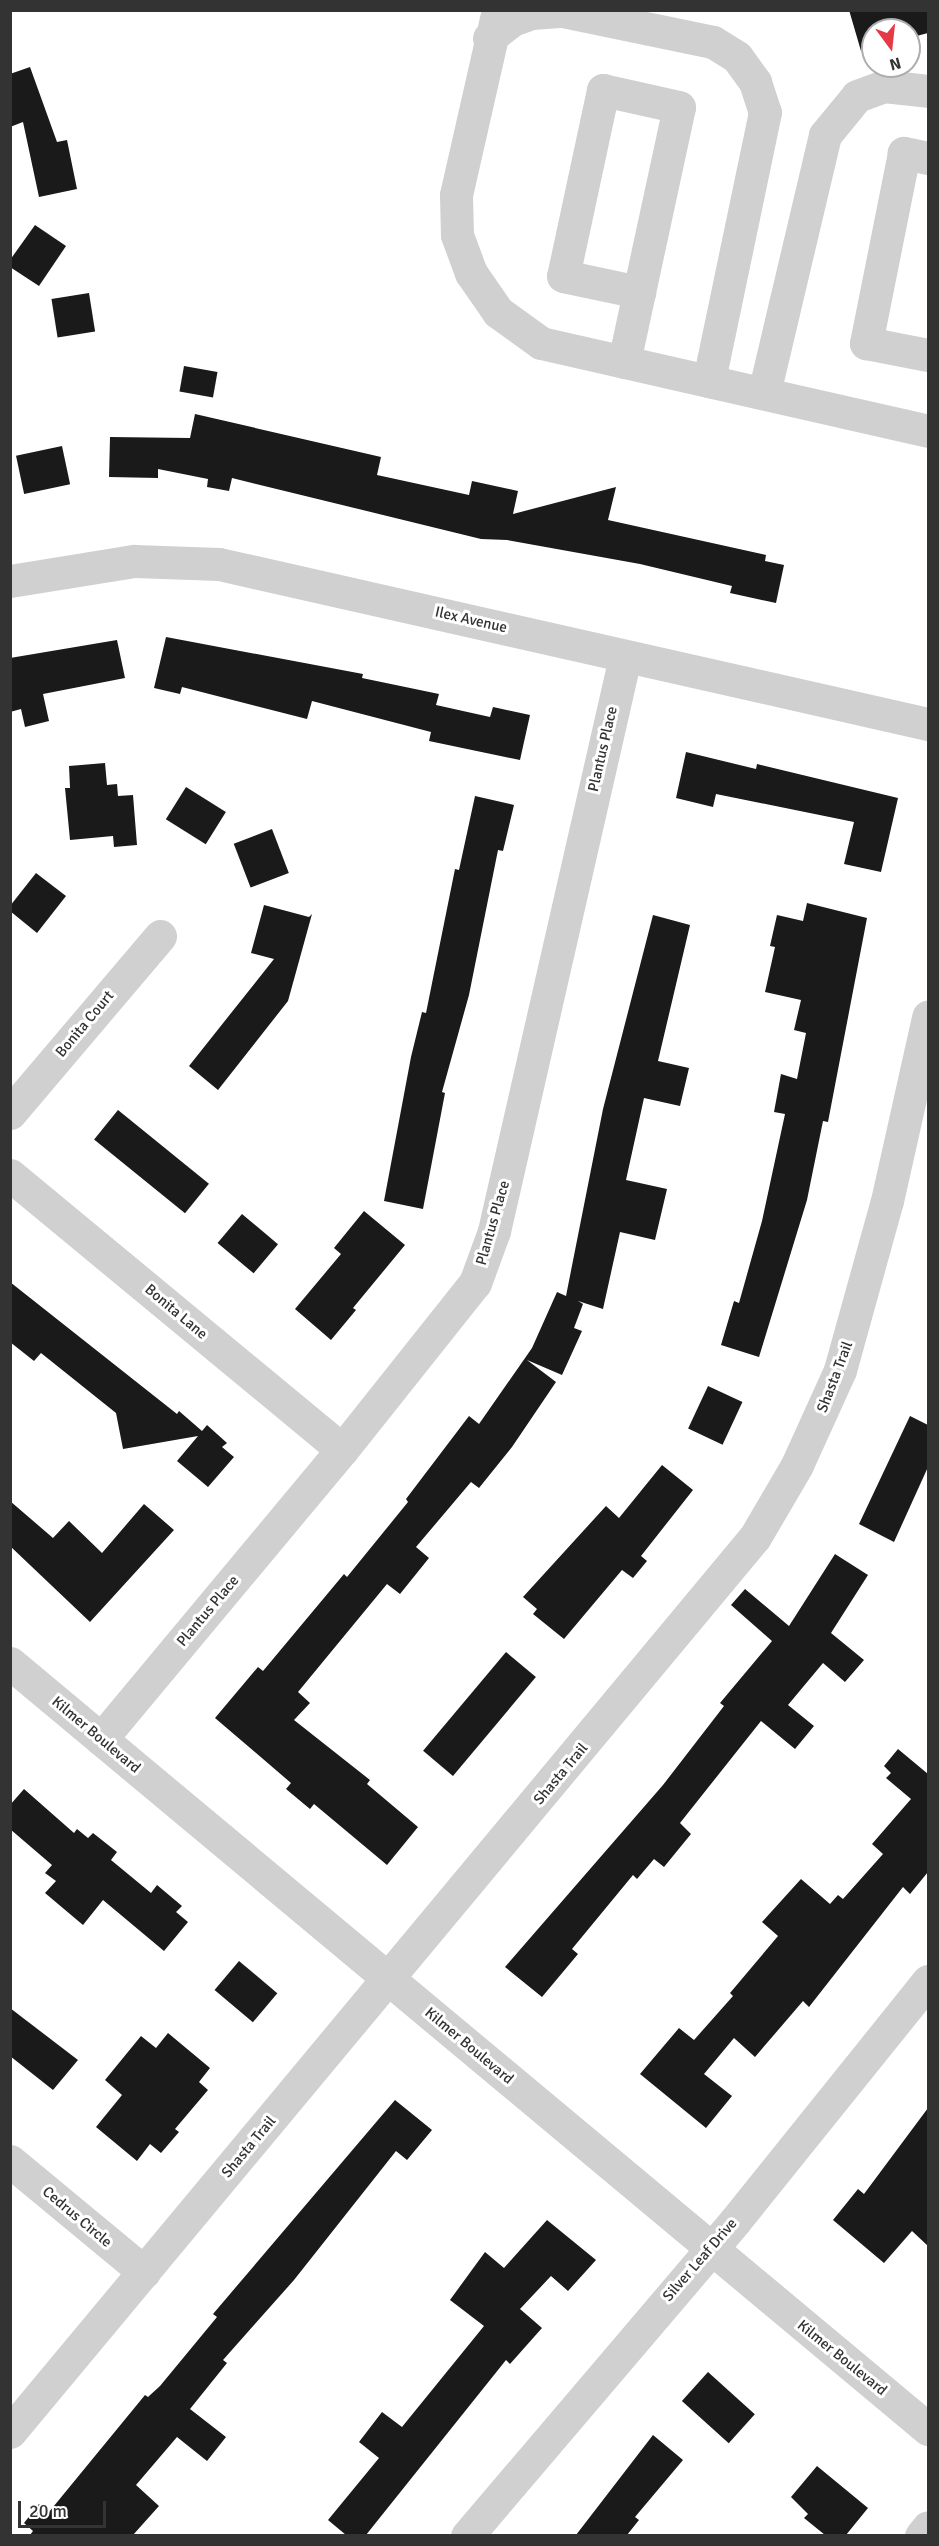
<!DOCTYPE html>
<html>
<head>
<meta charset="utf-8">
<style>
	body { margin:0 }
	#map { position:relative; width:939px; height:2546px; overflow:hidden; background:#fff; font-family:Signika,sans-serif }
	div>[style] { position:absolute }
	.building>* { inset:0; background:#1a1a1a; transform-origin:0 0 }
	.minor>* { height:33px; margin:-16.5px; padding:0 16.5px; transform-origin:16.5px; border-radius:16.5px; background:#d0d0d0 }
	span { translate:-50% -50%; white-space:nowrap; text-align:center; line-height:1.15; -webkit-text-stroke:6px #fff; paint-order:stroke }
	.street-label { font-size:15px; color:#333 }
	.frame { position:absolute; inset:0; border:12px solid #333; pointer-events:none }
	.north { position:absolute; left:861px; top:18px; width:60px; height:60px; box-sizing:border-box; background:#fff; border:2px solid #adadad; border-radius:50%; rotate:165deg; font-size:16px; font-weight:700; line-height:24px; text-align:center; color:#333 }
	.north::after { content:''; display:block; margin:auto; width:21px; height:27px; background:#e63946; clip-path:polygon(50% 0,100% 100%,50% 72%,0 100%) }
	.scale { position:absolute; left:18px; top:2501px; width:88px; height:27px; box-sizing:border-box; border:3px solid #333; border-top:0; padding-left:8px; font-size:18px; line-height:21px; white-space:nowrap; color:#333; -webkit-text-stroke:4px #fff; paint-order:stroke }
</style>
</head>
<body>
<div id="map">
	<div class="building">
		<div style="clip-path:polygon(849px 10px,928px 10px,928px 33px,909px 38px,909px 30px,873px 30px,873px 48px,861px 51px)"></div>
		<div style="clip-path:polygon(30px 67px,57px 142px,67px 140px,77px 189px,39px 197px,23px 122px,10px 127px,10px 74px)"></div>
		<div style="clip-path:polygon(35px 225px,66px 246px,39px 286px,10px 267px,10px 260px)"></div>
		<div style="left:89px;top:293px;width:39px;height:38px;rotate:81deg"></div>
		<div style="left:184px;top:366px;width:34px;height:26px;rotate:10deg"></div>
		<div style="clip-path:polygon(195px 414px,381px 457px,377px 475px,469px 495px,472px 481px,518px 491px,513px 514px,616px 487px,608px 520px,766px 555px,765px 561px,784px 565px,776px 603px,730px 593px,732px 586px,640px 564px,507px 540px,481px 539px,232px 478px,229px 491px,207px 487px,208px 479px,158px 469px,158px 478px,109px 477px,110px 437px,190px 438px)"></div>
		<div style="left:62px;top:446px;width:39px;height:47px;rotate:78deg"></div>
		<div style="clip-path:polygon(166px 637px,363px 674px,362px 678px,439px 694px,436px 705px,490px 717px,493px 707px,530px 715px,520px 760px,429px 741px,431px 732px,312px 701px,307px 719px,182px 687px,180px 694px,154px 688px)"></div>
		<div style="clip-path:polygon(117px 640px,125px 678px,43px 694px,49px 721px,25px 727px,21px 709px,10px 712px,10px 658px)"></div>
		<div style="clip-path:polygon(686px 752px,756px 769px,757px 764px,898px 798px,881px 872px,844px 864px,854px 822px,716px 794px,713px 807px,676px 798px)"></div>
		<div style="clip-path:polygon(105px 763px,107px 785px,117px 784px,118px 796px,133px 795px,137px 845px,114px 847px,113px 836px,70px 840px,65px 788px,70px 788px,69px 766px)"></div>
		<div style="left:186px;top:787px;width:47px;height:38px;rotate:32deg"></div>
		<div style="clip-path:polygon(475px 796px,514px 805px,503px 851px,498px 850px,469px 995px,442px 1092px,445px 1093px,423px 1209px,384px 1201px,411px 1057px,422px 1012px,426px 1013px,455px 869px,459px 870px)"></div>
		<div style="left:272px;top:829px;width:47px;height:41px;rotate:69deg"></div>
		<div style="clip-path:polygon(36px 873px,66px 896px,37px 933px,10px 911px,10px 906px)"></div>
		<div style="clip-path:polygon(807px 903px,867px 918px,828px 1122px,823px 1121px,807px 1200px,759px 1357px,721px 1345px,734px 1301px,739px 1303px,762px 1221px,785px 1114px,774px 1112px,781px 1074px,797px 1079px,806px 1033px,794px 1030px,801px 1000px,765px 992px,775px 947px,770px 946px,777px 915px,803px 921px)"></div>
		<div style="clip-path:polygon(264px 905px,309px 917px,312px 914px,288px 1001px,218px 1090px,189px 1066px,274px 959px,251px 953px)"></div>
		<div style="clip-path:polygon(653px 915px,690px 925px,658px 1061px,689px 1068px,680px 1106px,644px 1098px,626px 1180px,667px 1189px,655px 1240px,620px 1232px,603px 1309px,578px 1301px,583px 1304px,574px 1328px,582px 1331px,562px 1375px,527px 1360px,556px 1382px,512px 1447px,479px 1488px,471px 1482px,416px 1547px,429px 1558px,400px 1594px,387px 1584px,298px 1692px,310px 1703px,294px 1720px,370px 1780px,367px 1784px,418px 1827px,387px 1865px,314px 1804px,310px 1809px,286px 1789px,291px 1783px,215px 1718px,258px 1667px,263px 1671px,344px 1574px,347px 1577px,408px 1502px,406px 1499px,469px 1416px,479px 1424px,532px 1348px,557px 1292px,566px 1296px,603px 1109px)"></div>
		<div style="left:118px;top:1110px;width:117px;height:38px;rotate:39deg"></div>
		<div style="clip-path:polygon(364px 1211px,405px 1245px,353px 1308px,356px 1310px,331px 1340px,295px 1309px,341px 1254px,334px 1248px)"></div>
		<div style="left:242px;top:1214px;width:47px;height:38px;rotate:40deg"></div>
		<div style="clip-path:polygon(10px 1282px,177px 1414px,179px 1411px,202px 1431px,207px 1425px,227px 1443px,222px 1447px,234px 1457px,208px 1487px,177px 1461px,198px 1436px,123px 1449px,116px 1413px,41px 1353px,34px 1361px,10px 1342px)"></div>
		<div style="left:708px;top:1386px;width:38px;height:47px;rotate:25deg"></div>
		<div style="clip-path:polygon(910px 1416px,928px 1425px,928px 1467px,894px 1542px,859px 1524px)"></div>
		<div style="clip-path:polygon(662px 1465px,693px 1490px,641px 1556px,647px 1561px,633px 1578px,622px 1570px,564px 1639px,533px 1614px,537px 1609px,523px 1597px,606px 1506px,619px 1518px)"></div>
		<div style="clip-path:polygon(10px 1501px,53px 1538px,69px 1521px,102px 1553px,144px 1504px,174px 1530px,90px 1622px,10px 1546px)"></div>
		<div style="clip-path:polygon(835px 1554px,868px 1575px,831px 1633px,864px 1660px,845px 1682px,823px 1663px,788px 1705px,814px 1726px,795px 1749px,761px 1721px,680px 1823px,691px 1834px,664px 1867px,654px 1859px,637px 1879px,633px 1875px,572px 1949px,578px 1954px,542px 1997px,505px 1967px,663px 1785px,724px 1706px,720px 1703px,772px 1641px,731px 1605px,745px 1589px,789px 1626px)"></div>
		<div style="left:506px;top:1652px;width:39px;height:129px;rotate:40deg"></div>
		<div style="clip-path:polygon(898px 1749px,928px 1774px,928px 1872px,910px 1894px,903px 1887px,809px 2007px,803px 2001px,755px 2057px,734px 2038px,704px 2074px,732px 2096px,706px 2128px,640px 2074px,679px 2028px,694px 2040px,733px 1996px,730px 1993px,778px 1936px,762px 1922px,801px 1879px,830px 1904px,838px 1895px,843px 1899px,883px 1854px,872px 1844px,911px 1799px,886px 1778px,891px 1773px,884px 1766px)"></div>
		<div style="clip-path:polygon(24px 1789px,74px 1833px,77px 1829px,88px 1838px,93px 1833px,117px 1852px,111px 1860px,151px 1893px,157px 1885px,182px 1906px,176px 1912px,188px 1922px,164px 1951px,103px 1900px,83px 1925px,45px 1893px,56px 1881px,45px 1873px,52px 1865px,10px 1829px,10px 1805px)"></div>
		<div style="left:239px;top:1961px;width:50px;height:38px;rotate:40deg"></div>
		<div style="clip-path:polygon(10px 2008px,78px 2060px,53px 2090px,10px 2056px)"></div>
		<div style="clip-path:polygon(168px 2033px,210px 2068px,199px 2082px,208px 2090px,175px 2129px,179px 2132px,161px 2153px,150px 2144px,137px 2161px,96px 2127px,122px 2095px,105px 2080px,141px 2036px,156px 2048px)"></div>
		<div style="clip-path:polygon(395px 2100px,432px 2130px,407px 2160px,396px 2151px,294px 2280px,223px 2360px,227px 2363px,190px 2409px,226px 2437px,207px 2461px,177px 2437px,136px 2485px,159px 2506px,133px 2535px,30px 2535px,33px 2531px,24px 2523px,39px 2504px,49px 2512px,145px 2395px,148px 2397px,160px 2386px,217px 2317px,213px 2314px)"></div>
		<div style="clip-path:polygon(928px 2108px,928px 2246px,912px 2231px,884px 2263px,833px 2220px,858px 2189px,864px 2194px)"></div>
		<div style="clip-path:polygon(547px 2220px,596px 2260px,568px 2291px,551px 2276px,520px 2309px,542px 2328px,510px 2364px,506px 2360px,366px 2535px,346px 2535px,328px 2520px,379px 2458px,359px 2442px,382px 2412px,402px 2427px,484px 2326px,450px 2300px,485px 2252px,504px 2268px)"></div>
		<div style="left:708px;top:2372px;width:63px;height:39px;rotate:42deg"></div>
		<div style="clip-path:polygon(653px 2435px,683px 2460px,635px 2517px,639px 2520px,627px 2535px,576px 2535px)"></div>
		<div style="clip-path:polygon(817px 2466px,868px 2508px,846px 2535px,825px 2535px,804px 2518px,808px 2514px,791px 2497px)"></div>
	</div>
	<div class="minor">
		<div style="left:498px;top:10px;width:190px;rotate:102.8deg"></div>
		<div style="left:456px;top:195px;width:40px;rotate:88.6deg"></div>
		<div style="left:457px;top:235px;width:40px;rotate:69.8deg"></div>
		<div style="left:471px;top:273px;width:47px;rotate:55.3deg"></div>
		<div style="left:498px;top:312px;width:53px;rotate:35.8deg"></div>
		<div style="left:541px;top:343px;width:397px;rotate:12.8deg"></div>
		<div style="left:489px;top:38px;width:29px;rotate:-38deg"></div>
		<div style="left:512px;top:20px;width:20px;rotate:-20deg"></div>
		<div style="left:531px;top:13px;width:32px;rotate:-4deg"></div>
		<div style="left:563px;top:11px;width:153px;rotate:11.7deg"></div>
		<div style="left:713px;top:42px;width:28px;rotate:32deg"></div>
		<div style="left:737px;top:57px;width:31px;rotate:54deg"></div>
		<div style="left:755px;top:82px;width:32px;rotate:72deg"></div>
		<div style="left:765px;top:112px;width:275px;rotate:101.8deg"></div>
		<div style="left:928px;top:158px;width:25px;rotate:-168deg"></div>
		<div style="left:904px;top:153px;width:194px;rotate:101.3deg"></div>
		<div style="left:866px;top:343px;width:63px;rotate:11deg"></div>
		<div style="left:624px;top:362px;width:72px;rotate:-77.9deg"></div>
		<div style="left:639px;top:292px;width:189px;rotate:-77.8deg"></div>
		<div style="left:679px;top:107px;width:78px;rotate:-167.4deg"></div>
		<div style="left:603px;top:90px;width:190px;rotate:102.1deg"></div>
		<div style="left:563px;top:276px;width:78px;rotate:11.9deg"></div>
		<div style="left:764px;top:393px;width:265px;rotate:-76.7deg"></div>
		<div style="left:825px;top:135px;width:50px;rotate:-50.6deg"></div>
		<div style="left:857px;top:96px;width:29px;rotate:-20deg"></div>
		<div style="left:884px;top:86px;width:44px;rotate:6.5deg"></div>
		<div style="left:10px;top:581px;width:126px;rotate:-9.2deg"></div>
		<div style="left:134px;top:561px;width:85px;rotate:2deg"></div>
		<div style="left:219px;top:564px;width:727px;rotate:12.72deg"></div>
		<div style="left:10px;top:1113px;width:232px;rotate:-49.7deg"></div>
		<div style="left:10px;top:1175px;width:431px;rotate:39.6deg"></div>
		<div style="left:10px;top:1663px;width:1196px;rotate:39.84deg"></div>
		<div style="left:101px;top:1739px;width:376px;rotate:-50.2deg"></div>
		<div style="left:342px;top:1450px;width:213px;rotate:-51.5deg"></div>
		<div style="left:475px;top:1283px;width:55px;rotate:-69.9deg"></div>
		<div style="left:494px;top:1231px;width:589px;rotate:-77.14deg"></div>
		<div style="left:10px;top:2161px;width:174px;rotate:39.6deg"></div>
		<div style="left:10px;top:2432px;width:1164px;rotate:-50.23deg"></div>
		<div style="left:755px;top:1537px;width:83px;rotate:-59.7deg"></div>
		<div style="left:797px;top:1465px;width:104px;rotate:-65.6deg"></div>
		<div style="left:840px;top:1370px;width:175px;rotate:-74.5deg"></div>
		<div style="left:887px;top:1201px;width:189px;rotate:-77.4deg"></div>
		<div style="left:467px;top:2536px;width:414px;rotate:-49.6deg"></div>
		<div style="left:735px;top:2221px;width:308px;rotate:-51.2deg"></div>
		<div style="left:921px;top:2536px;width:11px;rotate:-52deg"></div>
	</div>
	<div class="street-label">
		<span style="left:471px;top:620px;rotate:13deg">Ilex Avenue</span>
		<span style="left:603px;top:749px;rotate:-77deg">Plantus Place</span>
		<span style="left:85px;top:1024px;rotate:-50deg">Bonita Court</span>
		<span style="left:493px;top:1223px;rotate:-74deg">Plantus Place</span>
		<span style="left:176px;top:1312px;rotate:40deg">Bonita Lane</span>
		<span style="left:835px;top:1377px;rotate:-69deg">Shasta Trail</span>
		<span style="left:208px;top:1611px;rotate:-50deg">Plantus Place</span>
		<span style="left:96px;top:1735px;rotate:40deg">Kilmer Boulevard</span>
		<span style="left:561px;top:1774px;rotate:-50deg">Shasta Trail</span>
		<span style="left:469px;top:2046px;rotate:40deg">Kilmer Boulevard</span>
		<span style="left:249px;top:2147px;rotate:-50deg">Shasta Trail</span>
		<span style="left:77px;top:2217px;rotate:40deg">Cedrus Circle</span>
		<span style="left:700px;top:2260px;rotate:-49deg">Silver Leaf Drive</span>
		<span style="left:842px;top:2358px;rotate:39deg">Kilmer Boulevard</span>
	</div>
	<div class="frame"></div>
	<div class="north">N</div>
	<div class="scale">20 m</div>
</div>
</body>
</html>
